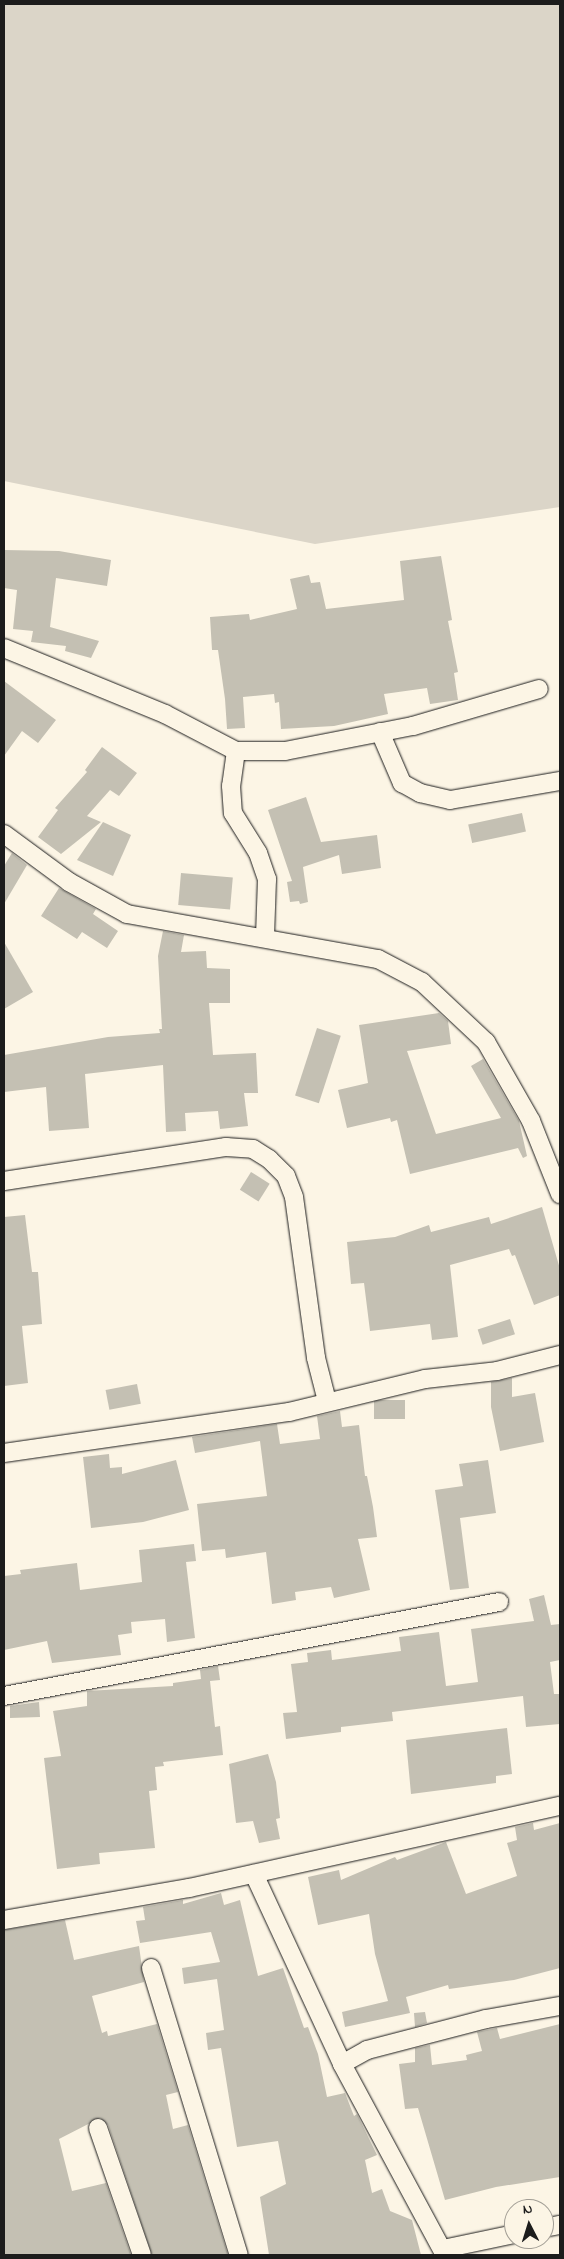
<!DOCTYPE html>
<html>
<head>
<meta charset="utf-8">
<style>
	body { margin:0 }
	#map { position:relative; width:564px; height:2259px; overflow:hidden; background:#fcf5e5; font-family:"Indie Flower",sans-serif }
	div>[style] { position:absolute }
	.green>* { inset:0; background:#dbd5c8 }
	.building>* { inset:0; background:#c4c0b3; transform-origin:0 0 }
	.roads { filter:drop-shadow(0 0 1px #1c1c1c) drop-shadow(0 0 1px #1c1c1c) }
	.minor>* { height:18px; margin:-9px; padding:0 9px; transform-origin:9px; border-radius:9px; background:#fcf5e5 }
	span { translate:-50% -50%; white-space:nowrap; text-align:center; line-height:1.15; -webkit-text-stroke:5px #fcf5e5; paint-order:stroke }
	.frame { position:absolute; inset:0; border:5px solid #1c1c1c; pointer-events:none }
	.north { position:absolute; left:504px; top:2199px; width:50px; height:50px; box-sizing:border-box; background:#fcf5e5; border:1px solid #a29e95; border-radius:50%; rotate:355deg; font-size:14px; font-weight:700; line-height:20px; text-align:center; color:#1c1c1c }
	.north::after { content:''; display:block; margin:auto; width:18px; height:22px; background:#1c1c1c; clip-path:polygon(50% 0,100% 100%,50% 72%,0 100%) }
</style>
</head>
<body>
<div id="map">
	<div class="green">
		<div style="clip-path:polygon(4px 4px,560px 4px,560px 507px,315px 544px,4px 481px)"></div>
	</div>
	<div class="building">
		<div style="clip-path:polygon(4px 550px,59px 551px,111px 560px,107px 586px,56px 578px,50px 627px,99px 641px,91px 658px,65px 651px,66px 646px,31px 642px,33px 631px,13px 629px,17px 590px,4px 588px)"></div>
		<div style="clip-path:polygon(441px 556px,452px 620px,448px 621px,458px 672px,454px 673px,458px 700px,430px 704px,427px 688px,384px 694px,388px 714px,334px 726px,281px 729px,279px 702px,275px 703px,274px 694px,243px 697px,245px 728px,227px 729px,225px 699px,218px 650px,212px 650px,210px 617px,249px 614px,250px 620px,297px 609px,290px 579px,309px 575px,311px 583px,320px 582px,326px 609px,404px 600px,400px 561px)"></div>
		<div style="clip-path:polygon(4px 681px,56px 720px,38px 743px,22px 731px,4px 756px)"></div>
		<div style="clip-path:polygon(102px 747px,137px 773px,119px 796px,110px 790px,87px 816px,101px 822px,61px 854px,38px 837px,58px 810px,55px 808px,87px 772px,85px 770px)"></div>
		<div style="clip-path:polygon(306px 797px,321px 842px,377px 835px,381px 868px,342px 874px,339px 855px,303px 867px,308px 902px,300px 904px,299px 901px,290px 902px,287px 882px,292px 881px,268px 810px)"></div>
		<div style="left:522px;top:813px;width:19px;height:55px;rotate:78deg"></div>
		<div style="clip-path:polygon(103px 822px,131px 835px,113px 876px,77px 860px)"></div>
		<div style="clip-path:polygon(12px 853px,27px 865px,4px 904px,4px 866px)"></div>
		<div style="left:181px;top:873px;width:52px;height:32px;rotate:5deg"></div>
		<div style="clip-path:polygon(59px 888px,96px 909px,93px 914px,118px 931px,107px 948px,82px 932px,77px 939px,41px 916px)"></div>
		<div style="clip-path:polygon(163px 931px,184px 935px,181px 952px,206px 951px,207px 968px,230px 969px,230px 1003px,209px 1003px,213px 1055px,256px 1053px,258px 1093px,244px 1093px,248px 1126px,220px 1129px,218px 1111px,185px 1113px,186px 1131px,166px 1132px,163px 1065px,85px 1074px,89px 1128px,49px 1131px,46px 1087px,4px 1092px,4px 1055px,108px 1037px,160px 1033px,159px 1029px,162px 1029px,158px 956px)"></div>
		<div style="clip-path:polygon(4px 942px,33px 992px,4px 1009px)"></div>
		<div style="clip-path:polygon(439px 1013px,448px 1021px,451px 1044px,407px 1051px,436px 1134px,501px 1118px,471px 1066px,483px 1059px,519px 1121px,527px 1156px,523px 1158px,518px 1148px,410px 1174px,397px 1120px,391px 1122px,390px 1118px,347px 1128px,338px 1090px,368px 1083px,359px 1025px)"></div>
		<div style="left:317px;top:1028px;width:25px;height:71px;rotate:18deg"></div>
		<div style="left:251px;top:1172px;width:22px;height:21px;rotate:32deg"></div>
		<div style="clip-path:polygon(542px 1207px,560px 1269px,560px 1295px,534px 1305px,515px 1255px,512px 1256px,509px 1249px,450px 1265px,458px 1337px,432px 1340px,430px 1324px,370px 1331px,364px 1283px,351px 1284px,347px 1242px,395px 1237px,429px 1225px,431px 1232px,489px 1217px,491px 1224px)"></div>
		<div style="clip-path:polygon(25px 1215px,32px 1272px,38px 1272px,42px 1324px,22px 1326px,28px 1383px,4px 1386px,4px 1217px)"></div>
		<div style="left:510px;top:1319px;width:16px;height:34px;rotate:72deg"></div>
		<div style="clip-path:polygon(512px 1378px,512px 1397px,535px 1393px,544px 1442px,500px 1451px,491px 1407px,491px 1382px)"></div>
		<div style="left:137px;top:1384px;width:20px;height:32px;rotate:79deg"></div>
		<div style="left:405px;top:1400px;width:19px;height:31px;rotate:90deg"></div>
		<div style="clip-path:polygon(340px 1411px,342px 1427px,359px 1425px,365px 1476px,367px 1476px,373px 1507px,377px 1537px,358px 1539px,370px 1590px,334px 1598px,331px 1587px,295px 1592px,296px 1600px,272px 1604px,266px 1552px,226px 1558px,225px 1549px,202px 1551px,197px 1504px,267px 1496px,260px 1441px,195px 1453px,192px 1437px,277px 1424px,280px 1444px,320px 1439px,317px 1416px)"></div>
		<div style="clip-path:polygon(109px 1454px,110px 1468px,122px 1467px,122px 1474px,176px 1460px,189px 1510px,143px 1522px,91px 1528px,83px 1457px)"></div>
		<div style="clip-path:polygon(488px 1460px,496px 1513px,460px 1518px,469px 1588px,450px 1590px,435px 1490px,463px 1486px,459px 1464px)"></div>
		<div style="clip-path:polygon(194px 1544px,196px 1561px,186px 1562px,195px 1638px,167px 1642px,165px 1619px,131px 1622px,132px 1633px,118px 1635px,121px 1655px,52px 1663px,47px 1641px,4px 1650px,4px 1576px,21px 1574px,20px 1570px,77px 1563px,80px 1590px,142px 1582px,139px 1550px)"></div>
		<div style="clip-path:polygon(544px 1595px,551px 1625px,560px 1624px,560px 1660px,550px 1662px,554px 1694px,560px 1694px,560px 1724px,526px 1727px,523px 1696px,392px 1712px,393px 1721px,341px 1727px,341px 1732px,286px 1739px,283px 1713px,297px 1712px,291px 1664px,308px 1662px,307px 1653px,331px 1650px,332px 1660px,401px 1651px,399px 1637px,439px 1632px,446px 1686px,478px 1682px,471px 1629px,534px 1621px,529px 1599px)"></div>
		<div style="clip-path:polygon(218px 1666px,220px 1680px,210px 1681px,215px 1727px,220px 1726px,223px 1755px,163px 1762px,164px 1766px,155px 1767px,157px 1790px,149px 1791px,155px 1848px,99px 1853px,100px 1864px,57px 1869px,44px 1758px,61px 1756px,53px 1711px,87px 1706px,87px 1691px,173px 1686px,173px 1683px,201px 1679px,200px 1670px)"></div>
		<div style="clip-path:polygon(39px 1702px,40px 1717px,10px 1718px,10px 1706px)"></div>
		<div style="clip-path:polygon(507px 1728px,512px 1774px,496px 1776px,496px 1783px,411px 1794px,406px 1740px)"></div>
		<div style="clip-path:polygon(268px 1754px,276px 1782px,280px 1818px,276px 1819px,280px 1839px,259px 1843px,253px 1821px,236px 1823px,229px 1764px)"></div>
		<div style="clip-path:polygon(533px 1823px,534px 1830px,560px 1823px,560px 1968px,514px 1980px,449px 1989px,448px 1985px,406px 1997px,410px 2013px,345px 2027px,342px 2012px,388px 2001px,375px 1954px,369px 1914px,318px 1925px,308px 1877px,339px 1870px,341px 1880px,395px 1857px,397px 1860px,446px 1842px,466px 1894px,517px 1876px,507px 1843px,517px 1840px,515px 1827px)"></div>
		<div style="clip-path:polygon(221px 1893px,224px 1905px,240px 1900px,258px 1976px,283px 1968px,304px 2028px,308px 2027px,318px 2054px,327px 2097px,345px 2093px,354px 2116px,357px 2114px,377px 2155px,365px 2160px,372px 2193px,382px 2189px,390px 2211px,412px 2220px,421px 2255px,269px 2255px,260px 2197px,286px 2184px,278px 2141px,237px 2147px,221px 2048px,208px 2050px,206px 2033px,224px 2030px,217px 1979px,184px 1984px,182px 1968px,220px 1962px,211px 1932px,140px 1943px,136px 1921px,145px 1920px,143px 1907px,183px 1900px,183px 1904px)"></div>
		<div style="clip-path:polygon(65px 1920px,74px 1960px,139px 1946px,144px 1982px,92px 1996px,102px 2033px,107px 2031px,108px 2036px,157px 2024px,178px 2092px,166px 2095px,173px 2129px,188px 2125px,228px 2255px,152px 2255px,108px 2125px,100px 2118px,59px 2139px,72px 2191px,106px 2183px,131px 2255px,4px 2255px,4px 1930px)"></div>
		<div style="clip-path:polygon(425px 2012px,427px 2023px,415px 2027px,414px 2013px)"></div>
		<div style="clip-path:polygon(560px 2024px,560px 2177px,496px 2187px,445px 2200px,418px 2108px,405px 2109px,399px 2064px,415px 2062px,415px 2048px,430px 2045px,432px 2065px,467px 2060px,466px 2055px,482px 2051px,477px 2032px,497px 2028px,500px 2039px)"></div>
	</div>
	<div class="roads">
		<div class="minor">
			<div style="left:4px;top:648px;width:174px;rotate:22.3deg"></div>
			<div style="left:165px;top:714px;width:80px;rotate:27.5deg"></div>
			<div style="left:236px;top:751px;width:49px"></div>
			<div style="left:285px;top:751px;width:130px;rotate:-11.1deg"></div>
			<div style="left:413px;top:726px;width:131px;rotate:-16.4deg"></div>
			<div style="left:380px;top:732px;width:56px;rotate:66.7deg"></div>
			<div style="left:402px;top:783px;width:21px;rotate:29deg"></div>
			<div style="left:420px;top:793px;width:31px;rotate:13deg"></div>
			<div style="left:450px;top:800px;width:112px;rotate:-9.8deg"></div>
			<div style="left:236px;top:751px;width:35px;rotate:98deg"></div>
			<div style="left:231px;top:786px;width:27px;rotate:86deg"></div>
			<div style="left:233px;top:813px;width:47px;rotate:58deg"></div>
			<div style="left:258px;top:853px;width:28px;rotate:71deg"></div>
			<div style="left:267px;top:879px;width:58px;rotate:92deg"></div>
			<div style="left:4px;top:834px;width:81px;rotate:36.4deg"></div>
			<div style="left:69px;top:882px;width:66px;rotate:28.9deg"></div>
			<div style="left:127px;top:914px;width:255px;rotate:10.2deg"></div>
			<div style="left:378px;top:959px;width:50px;rotate:27.6deg"></div>
			<div style="left:422px;top:982px;width:88px;rotate:43.2deg"></div>
			<div style="left:486px;top:1042px;width:91px;rotate:60.3deg"></div>
			<div style="left:531px;top:1121px;width:79px;rotate:68.3deg"></div>
			<div style="left:4px;top:1181px;width:225px;rotate:-8.7deg"></div>
			<div style="left:226px;top:1147px;width:27px;rotate:4deg"></div>
			<div style="left:253px;top:1149px;width:19px;rotate:32deg"></div>
			<div style="left:269px;top:1159px;width:24px;rotate:45deg"></div>
			<div style="left:286px;top:1176px;width:22px;rotate:69deg"></div>
			<div style="left:294px;top:1197px;width:162px;rotate:82.2deg"></div>
			<div style="left:316px;top:1358px;width:44px;rotate:75.7deg"></div>
			<div style="left:4px;top:1453px;width:288px;rotate:-8.2deg"></div>
			<div style="left:289px;top:1412px;width:140px;rotate:-13.6deg"></div>
			<div style="left:425px;top:1379px;width:72px;rotate:-6.3deg"></div>
			<div style="left:497px;top:1371px;width:65px;rotate:-14.3deg"></div>
			<div style="left:4px;top:1696px;width:504px;rotate:-10.75deg"></div>
			<div style="left:254px;top:1874px;width:209px;rotate:65.1deg"></div>
			<div style="left:342px;top:2064px;width:217px;rotate:61.7deg"></div>
			<div style="left:4px;top:1920px;width:188px;rotate:-9.8deg"></div>
			<div style="left:189px;top:1888px;width:380px;rotate:-12.5deg"></div>
			<div style="left:151px;top:1968px;width:300px;rotate:73deg"></div>
			<div style="left:342px;top:2064px;width:29px;rotate:-29deg"></div>
			<div style="left:367px;top:2050px;width:123px;rotate:-14.6deg"></div>
			<div style="left:486px;top:2019px;width:75px;rotate:-10deg"></div>
			<div style="left:98px;top:2128px;width:134px;rotate:70.9deg"></div>
			<div style="left:544px;top:2228px;width:16px;rotate:-11deg"></div>
			<div style="left:443px;top:2249px;width:73px;rotate:-11.9deg"></div>
		</div>
	</div>
	<div class="frame"></div>
	<div class="north">N</div>
</div>
</body>
</html>
